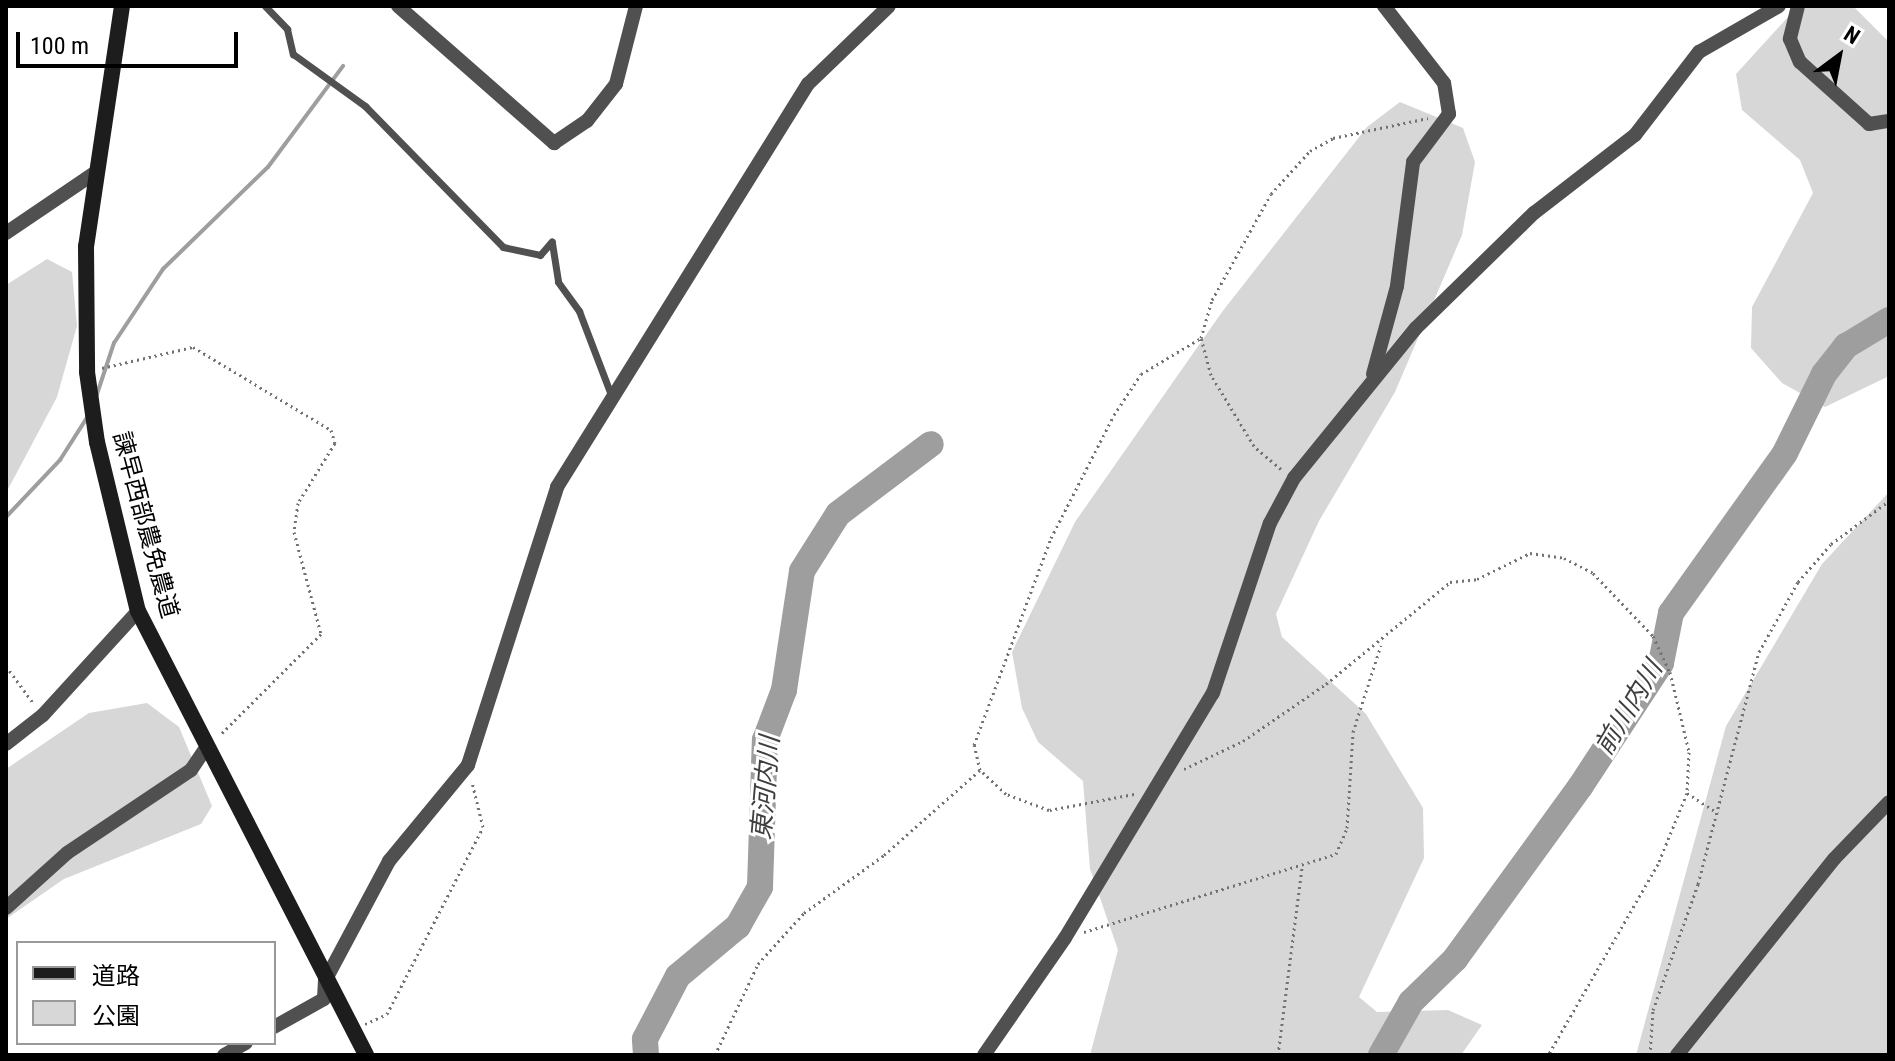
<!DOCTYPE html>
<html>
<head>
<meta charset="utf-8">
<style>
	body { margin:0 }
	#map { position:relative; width:1895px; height:1061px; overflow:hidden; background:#fff; font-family:"Roboto Condensed","Noto Sans JP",sans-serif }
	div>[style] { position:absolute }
	.green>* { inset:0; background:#d7d7d7 }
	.stream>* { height:4px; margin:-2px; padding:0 2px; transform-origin:2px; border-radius:2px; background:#9e9e9e }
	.river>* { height:26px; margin:-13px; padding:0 13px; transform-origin:13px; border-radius:13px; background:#9e9e9e }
	.path>* { height:3px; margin-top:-1.5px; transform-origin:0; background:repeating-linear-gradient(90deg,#727272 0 2px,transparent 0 6px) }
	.lane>* { height:7px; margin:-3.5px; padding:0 3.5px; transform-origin:3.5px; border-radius:3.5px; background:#505050 }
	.street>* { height:14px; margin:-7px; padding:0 7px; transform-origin:7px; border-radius:7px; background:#505050 }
	.secondary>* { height:16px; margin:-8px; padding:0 8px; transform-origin:8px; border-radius:8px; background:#1d1d1d }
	span { translate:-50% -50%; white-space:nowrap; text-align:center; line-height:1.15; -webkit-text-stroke:6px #fff; paint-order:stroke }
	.street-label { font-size:24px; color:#000 }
	.water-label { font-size:26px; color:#3f3f3f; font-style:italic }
	.frame { position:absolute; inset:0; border:8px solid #000; pointer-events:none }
	.legend { position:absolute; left:16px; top:941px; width:260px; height:104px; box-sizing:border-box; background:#fff; border:2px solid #999; margin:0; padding:10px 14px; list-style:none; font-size:24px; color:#000 }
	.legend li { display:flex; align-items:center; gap:16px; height:40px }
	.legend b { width:40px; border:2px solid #999 }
	.north { position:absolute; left:1799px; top:16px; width:80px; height:80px; -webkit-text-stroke:6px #fff; paint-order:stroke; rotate:32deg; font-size:22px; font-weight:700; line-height:32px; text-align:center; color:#000 }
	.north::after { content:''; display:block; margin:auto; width:28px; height:36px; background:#000; clip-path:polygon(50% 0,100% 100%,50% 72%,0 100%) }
	.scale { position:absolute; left:16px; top:32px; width:222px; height:36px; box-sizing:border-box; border:4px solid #000; border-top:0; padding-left:10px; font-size:24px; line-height:28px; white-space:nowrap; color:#000; -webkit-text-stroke:6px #fff; paint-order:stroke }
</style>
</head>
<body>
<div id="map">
	<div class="green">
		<div style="clip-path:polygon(1798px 6px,1853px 6px,1889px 42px,1889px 376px,1825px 407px,1782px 383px,1751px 348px,1752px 307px,1813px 193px,1800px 160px,1742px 110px,1736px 74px)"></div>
		<div style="clip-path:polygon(1400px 102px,1463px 128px,1475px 162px,1462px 235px,1395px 392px,1319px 521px,1276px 614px,1282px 637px,1366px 714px,1423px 808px,1424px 858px,1359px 997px,1377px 1012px,1448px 1010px,1482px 1025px,1461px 1055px,1090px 1055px,1118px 950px,1090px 869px,1083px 781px,1038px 742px,1022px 708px,1012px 652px,1075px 522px,1222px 312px,1367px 127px)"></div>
		<div style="clip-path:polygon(47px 259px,72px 272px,77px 326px,57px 397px,6px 493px,6px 285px)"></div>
		<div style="clip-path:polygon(1889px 492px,1889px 1055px,1636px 1055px,1726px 726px,1822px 564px)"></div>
		<div style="clip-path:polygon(147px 703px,179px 727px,212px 806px,201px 824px,64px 879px,6px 919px,6px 769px,89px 713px)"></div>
	</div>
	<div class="stream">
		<div style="left:96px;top:397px;width:57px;rotate:-71.6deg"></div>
		<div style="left:114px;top:343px;width:89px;rotate:-56.5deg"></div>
		<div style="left:163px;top:269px;width:146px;rotate:-44.2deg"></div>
		<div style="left:268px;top:167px;width:126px;rotate:-53.4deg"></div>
		<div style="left:6px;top:517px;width:79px;rotate:-46.5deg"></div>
		<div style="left:60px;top:460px;width:52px;rotate:-57.5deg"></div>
	</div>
	<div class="river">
		<div style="left:646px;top:1055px;width:16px;rotate:-94deg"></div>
		<div style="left:645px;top:1039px;width:71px;rotate:-62.4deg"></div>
		<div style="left:678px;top:976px;width:78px;rotate:-39.8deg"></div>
		<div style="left:738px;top:926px;width:45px;rotate:-60.6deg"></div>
		<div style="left:760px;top:887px;width:147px;rotate:-88.1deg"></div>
		<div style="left:765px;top:740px;width:53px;rotate:-69.2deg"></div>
		<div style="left:784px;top:690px;width:120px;rotate:-81.4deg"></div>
		<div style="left:802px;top:571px;width:67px;rotate:-57.7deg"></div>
		<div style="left:838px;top:514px;width:116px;rotate:-37deg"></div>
		<div style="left:1381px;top:1055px;width:61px;rotate:-60.5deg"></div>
		<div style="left:1411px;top:1002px;width:62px;rotate:-44.3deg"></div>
		<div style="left:1455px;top:959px;width:213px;rotate:-54deg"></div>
		<div style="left:1580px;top:787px;width:148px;rotate:-56.8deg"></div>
		<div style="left:1661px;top:663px;width:51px;rotate:-78.7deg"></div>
		<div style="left:1671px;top:613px;width:196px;rotate:-54.5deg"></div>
		<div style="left:1785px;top:453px;width:88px;rotate:-63.7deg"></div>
		<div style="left:1824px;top:374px;width:36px;rotate:-52deg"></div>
		<div style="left:1846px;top:346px;width:50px;rotate:-31.2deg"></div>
	</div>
	<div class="path">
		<div style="left:102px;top:368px;width:93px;rotate:-13deg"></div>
		<div style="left:193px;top:347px;width:161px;rotate:31deg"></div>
		<div style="left:331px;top:430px;width:14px;rotate:73deg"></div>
		<div style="left:335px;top:443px;width:70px;rotate:121.7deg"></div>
		<div style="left:298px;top:503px;width:29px;rotate:98deg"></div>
		<div style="left:294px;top:532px;width:106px;rotate:75.2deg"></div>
		<div style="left:321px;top:634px;width:143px;rotate:135deg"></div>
		<div style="left:1281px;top:469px;width:35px;rotate:-140deg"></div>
		<div style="left:1254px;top:446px;width:83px;rotate:-121.2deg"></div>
		<div style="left:1211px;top:375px;width:38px;rotate:-105deg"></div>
		<div style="left:1201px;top:338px;width:40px;rotate:-74deg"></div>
		<div style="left:1212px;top:300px;width:121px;rotate:-60.9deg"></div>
		<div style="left:1271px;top:194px;width:58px;rotate:-47.8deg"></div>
		<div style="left:1310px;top:151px;width:26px;rotate:-29deg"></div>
		<div style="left:1333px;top:138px;width:97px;rotate:-11.9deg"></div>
		<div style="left:6px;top:666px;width:47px;rotate:53.6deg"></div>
		<div style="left:1184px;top:769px;width:65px;rotate:-25.4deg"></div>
		<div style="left:1243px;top:741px;width:101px;rotate:-34.5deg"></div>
		<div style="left:1326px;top:684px;width:161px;rotate:-39.4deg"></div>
		<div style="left:1450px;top:582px;width:27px;rotate:-6deg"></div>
		<div style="left:1477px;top:579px;width:59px;rotate:-26.1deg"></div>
		<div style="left:1530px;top:553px;width:34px;rotate:8deg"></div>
		<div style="left:1564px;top:558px;width:33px;rotate:27deg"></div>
		<div style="left:1593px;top:573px;width:87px;rotate:46.4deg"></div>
		<div style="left:1653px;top:636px;width:40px;rotate:65deg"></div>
		<div style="left:1670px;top:672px;width:82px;rotate:76.6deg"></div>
		<div style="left:1689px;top:752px;width:41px;rotate:92.8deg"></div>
		<div style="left:1687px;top:793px;width:77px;rotate:112.2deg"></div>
		<div style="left:1658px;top:864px;width:220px;rotate:119.9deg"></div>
		<div style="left:1687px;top:793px;width:37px;rotate:33deg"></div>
		<div style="left:1134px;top:794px;width:86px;rotate:169.3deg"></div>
		<div style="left:1049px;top:810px;width:46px;rotate:-159.6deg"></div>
		<div style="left:1006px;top:794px;width:35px;rotate:-137deg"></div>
		<div style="left:980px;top:770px;width:26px;rotate:-103deg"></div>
		<div style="left:974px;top:745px;width:221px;rotate:-69.6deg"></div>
		<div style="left:1051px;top:538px;width:138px;rotate:-62.9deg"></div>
		<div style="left:1114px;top:415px;width:49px;rotate:-56.6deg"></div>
		<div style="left:1141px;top:374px;width:70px;rotate:-31deg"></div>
		<div style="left:1084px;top:932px;width:264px;rotate:-17.2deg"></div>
		<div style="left:1336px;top:854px;width:28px;rotate:-67deg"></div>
		<div style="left:1347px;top:828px;width:96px;rotate:-86.4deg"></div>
		<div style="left:1353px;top:732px;width:91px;rotate:-72.2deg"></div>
		<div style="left:365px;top:1024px;width:24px;rotate:-24deg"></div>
		<div style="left:387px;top:1014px;width:210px;rotate:-62.8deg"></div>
		<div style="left:483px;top:827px;width:46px;rotate:-103.7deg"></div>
		<div style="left:715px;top:1055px;width:101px;rotate:-64.7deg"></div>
		<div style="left:758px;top:964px;width:69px;rotate:-48deg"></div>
		<div style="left:804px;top:913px;width:99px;rotate:-35.9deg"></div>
		<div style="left:884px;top:855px;width:128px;rotate:-41.5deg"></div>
		<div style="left:1278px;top:1055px;width:189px;rotate:-82.7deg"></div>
		<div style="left:1650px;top:1055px;width:45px;rotate:-86.2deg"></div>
		<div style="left:1653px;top:1010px;width:134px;rotate:-70.3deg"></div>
		<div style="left:1698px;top:884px;width:240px;rotate:-75.3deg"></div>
		<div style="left:1759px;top:652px;width:80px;rotate:-60.9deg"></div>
		<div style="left:1798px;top:582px;width:50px;rotate:-49deg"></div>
		<div style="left:1831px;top:544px;width:72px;rotate:-36.6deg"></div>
	</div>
	<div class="lane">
		<div style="left:265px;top:6px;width:32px;rotate:46deg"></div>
		<div style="left:287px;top:29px;width:26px;rotate:77deg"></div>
		<div style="left:293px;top:54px;width:89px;rotate:35.8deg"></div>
		<div style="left:365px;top:106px;width:197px;rotate:45.6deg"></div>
		<div style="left:503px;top:247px;width:38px;rotate:12deg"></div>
		<div style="left:540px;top:255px;width:18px;rotate:-49deg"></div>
		<div style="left:552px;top:243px;width:39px;rotate:81deg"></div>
		<div style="left:558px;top:282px;width:36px;rotate:54deg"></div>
		<div style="left:579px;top:311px;width:95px;rotate:69.1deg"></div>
	</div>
	<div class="street">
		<div style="left:398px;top:6px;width:208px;rotate:41.3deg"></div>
		<div style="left:554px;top:143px;width:40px;rotate:-34deg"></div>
		<div style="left:587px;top:121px;width:47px;rotate:-51.9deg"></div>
		<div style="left:616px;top:84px;width:81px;rotate:-75.6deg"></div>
		<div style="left:1798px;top:6px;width:34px;rotate:104deg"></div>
		<div style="left:1790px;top:39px;width:25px;rotate:67deg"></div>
		<div style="left:1800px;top:62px;width:93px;rotate:41.9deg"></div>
		<div style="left:1869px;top:124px;width:20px;rotate:-9deg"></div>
		<div style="left:6px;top:233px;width:105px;rotate:-34.1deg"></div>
		<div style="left:1373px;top:374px;width:91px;rotate:-74.7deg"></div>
		<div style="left:1397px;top:286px;width:125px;rotate:-82.6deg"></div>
		<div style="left:1413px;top:162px;width:60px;rotate:-53.1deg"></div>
		<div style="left:1449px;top:114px;width:31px;rotate:-99deg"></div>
		<div style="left:1444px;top:83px;width:98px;rotate:-127.9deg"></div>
		<div style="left:6px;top:744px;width:47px;rotate:-38.1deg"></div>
		<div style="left:43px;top:715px;width:141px;rotate:-47.6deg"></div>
		<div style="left:6px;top:908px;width:82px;rotate:-42deg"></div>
		<div style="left:67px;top:853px;width:149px;rotate:-33.8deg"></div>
		<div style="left:191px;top:770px;width:23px;rotate:-56deg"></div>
		<div style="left:274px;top:1027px;width:57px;rotate:-29.2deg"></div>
		<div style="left:324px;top:999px;width:18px;rotate:-87deg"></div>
		<div style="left:325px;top:981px;width:136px;rotate:-61.9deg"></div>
		<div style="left:389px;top:861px;width:124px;rotate:-50.5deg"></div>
		<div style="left:468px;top:765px;width:292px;rotate:-72.2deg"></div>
		<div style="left:557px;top:487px;width:475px;rotate:-58.1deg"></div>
		<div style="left:808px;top:84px;width:112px;rotate:-43.9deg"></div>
		<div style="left:224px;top:1055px;width:25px;rotate:-29deg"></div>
		<div style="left:984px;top:1055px;width:142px;rotate:-55.3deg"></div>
		<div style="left:1065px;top:938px;width:286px;rotate:-58.9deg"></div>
		<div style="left:1213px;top:693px;width:179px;rotate:-71.5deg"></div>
		<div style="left:1270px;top:523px;width:51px;rotate:-61.9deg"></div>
		<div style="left:1294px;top:478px;width:193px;rotate:-50.9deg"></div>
		<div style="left:1416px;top:328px;width:165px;rotate:-44.3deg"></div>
		<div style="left:1534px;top:213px;width:128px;rotate:-37.7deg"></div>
		<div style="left:1635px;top:135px;width:105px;rotate:-52.4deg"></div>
		<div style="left:1699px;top:52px;width:92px;rotate:-29.9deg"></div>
		<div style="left:1677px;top:1055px;width:251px;rotate:-51.3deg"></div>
		<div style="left:1834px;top:859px;width:79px;rotate:-46deg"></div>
	</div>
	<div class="secondary">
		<div style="left:122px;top:6px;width:243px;rotate:98.5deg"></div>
		<div style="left:86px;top:246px;width:126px;rotate:89.5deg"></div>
		<div style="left:87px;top:372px;width:71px;rotate:81.9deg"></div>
		<div style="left:97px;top:442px;width:174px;rotate:76.4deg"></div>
		<div style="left:138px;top:611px;width:499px;rotate:62.8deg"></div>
	</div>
	<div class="street-label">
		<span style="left:145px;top:525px;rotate:75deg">諫早西部農免農道</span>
	</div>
	<div class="water-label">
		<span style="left:1629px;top:708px;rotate:-59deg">前川内川</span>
		<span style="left:766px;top:788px;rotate:-85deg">東河内川</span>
	</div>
	<div class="frame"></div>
	<ul class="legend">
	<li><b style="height:10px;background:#1d1d1d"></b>道路</li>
	<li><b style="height:22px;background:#d7d7d7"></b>公園</li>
	</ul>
	<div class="north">N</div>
	<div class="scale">100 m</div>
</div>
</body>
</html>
